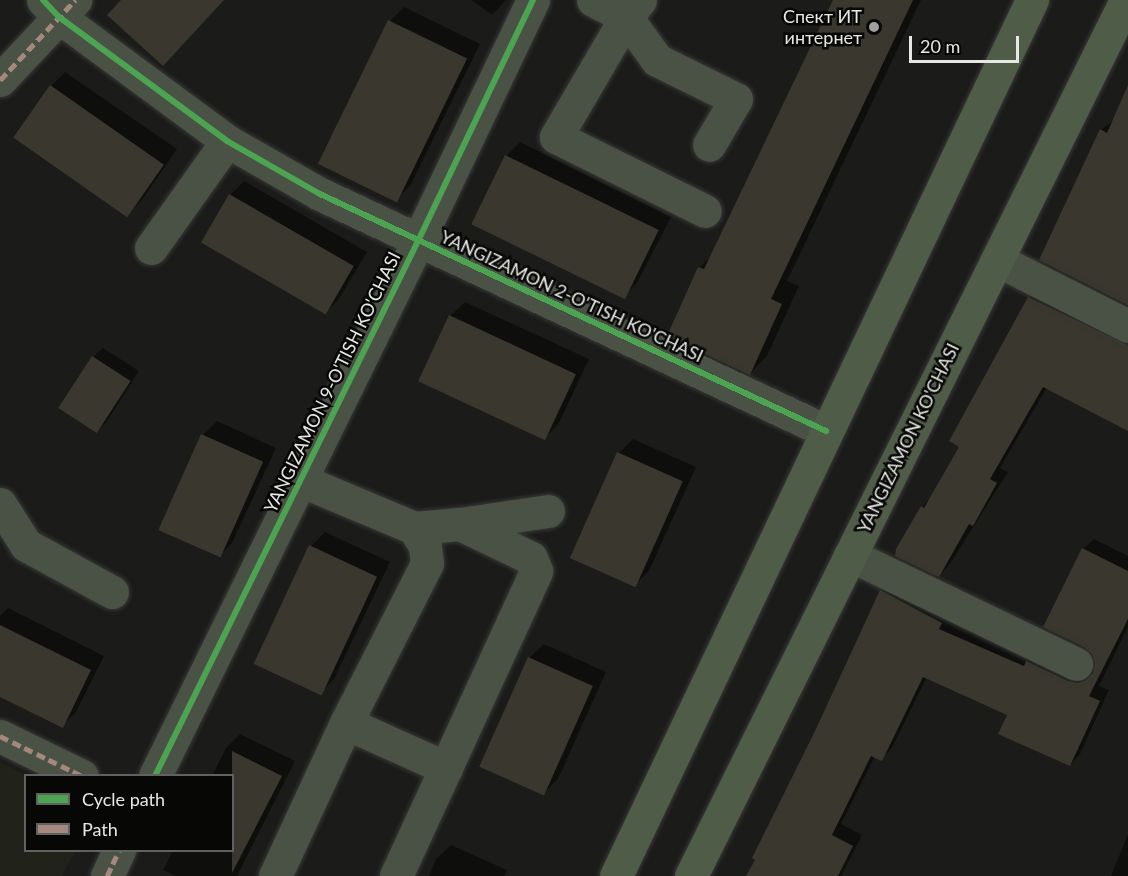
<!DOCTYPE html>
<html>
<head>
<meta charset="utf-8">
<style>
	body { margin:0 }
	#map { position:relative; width:1128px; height:876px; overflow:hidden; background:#1b1c1a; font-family:Lato,sans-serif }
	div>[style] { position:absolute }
	.built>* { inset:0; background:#212219 }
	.shadow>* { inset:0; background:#0007 }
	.building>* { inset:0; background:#3a372e; transform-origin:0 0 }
	.roads { filter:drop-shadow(0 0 2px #383836) drop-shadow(0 0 2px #383836) }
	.minor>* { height:33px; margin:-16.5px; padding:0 16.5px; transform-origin:16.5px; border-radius:16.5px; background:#495245 }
	.major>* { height:33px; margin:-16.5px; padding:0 16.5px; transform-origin:16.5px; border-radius:16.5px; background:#4f5c48 }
	.quiet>* { height:4.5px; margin-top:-2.25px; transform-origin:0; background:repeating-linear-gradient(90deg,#a5887d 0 9px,transparent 0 13.5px) }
	.cycleway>* { height:6px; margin:-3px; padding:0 3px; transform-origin:3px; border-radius:3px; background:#4ca352 }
	.dots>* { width:16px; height:16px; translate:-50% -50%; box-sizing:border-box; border:3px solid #070706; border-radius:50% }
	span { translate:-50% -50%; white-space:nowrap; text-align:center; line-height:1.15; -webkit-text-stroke:5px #070706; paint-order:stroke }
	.poi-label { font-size:18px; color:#e7e7e4 }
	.right { translate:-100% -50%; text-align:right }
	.street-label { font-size:18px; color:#e7e7e4 }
	.legend { position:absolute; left:24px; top:774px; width:210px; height:78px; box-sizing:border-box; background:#070706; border:2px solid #61615f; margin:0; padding:8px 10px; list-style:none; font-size:18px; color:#e7e7e4 }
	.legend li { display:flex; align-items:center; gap:12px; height:30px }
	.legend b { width:30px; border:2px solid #61615f }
	.scale { position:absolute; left:909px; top:36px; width:110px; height:27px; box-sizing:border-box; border:3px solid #e7e7e4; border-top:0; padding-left:8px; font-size:18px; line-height:21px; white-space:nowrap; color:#e7e7e4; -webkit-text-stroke:4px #070706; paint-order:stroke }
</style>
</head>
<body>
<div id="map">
	<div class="built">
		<div style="clip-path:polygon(0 762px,26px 775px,26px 850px,75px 851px,62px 876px,0 876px)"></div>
	</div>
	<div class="shadow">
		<div style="clip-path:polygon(471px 0,506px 0,492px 15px)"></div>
		<div style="clip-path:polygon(834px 0,921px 0,787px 281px,799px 286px,767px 356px,750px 373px,699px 268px,714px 253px)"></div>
		<div style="clip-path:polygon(404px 7px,480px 44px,410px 186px,396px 200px,320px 164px,390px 21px)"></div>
		<div style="clip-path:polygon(65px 72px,177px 149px,142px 200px,128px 214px,51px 86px)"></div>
		<div style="clip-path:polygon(1128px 89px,1128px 303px,1101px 130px,1114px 120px)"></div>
		<div style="clip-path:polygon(520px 142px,671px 217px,637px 283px,623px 297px,506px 156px)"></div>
		<div style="clip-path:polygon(244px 181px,367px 252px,339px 299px,325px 313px,230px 195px)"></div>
		<div style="clip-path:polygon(1041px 286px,1128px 330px,1128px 429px,1047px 387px,1000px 468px,1008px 472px,950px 564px,939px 575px,922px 507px,933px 495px,961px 446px,951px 441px,1029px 298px)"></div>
		<div style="clip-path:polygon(465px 302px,589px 359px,559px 423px,545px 438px,450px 316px)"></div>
		<div style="clip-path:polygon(103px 348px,139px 371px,107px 421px,97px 431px,93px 357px)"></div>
		<div style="clip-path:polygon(217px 421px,276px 448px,232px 543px,218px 557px,159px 529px,203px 435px)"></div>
		<div style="clip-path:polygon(633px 439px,696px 467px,649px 571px,635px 585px,619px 453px)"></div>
		<div style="clip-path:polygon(325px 532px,390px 562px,334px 679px,320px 693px,255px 662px,311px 546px)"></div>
		<div style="clip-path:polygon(1094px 539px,1128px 556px,1128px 627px,1099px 686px,1109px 690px,1080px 754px,1070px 765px,1009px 714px,927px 677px,892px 748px,881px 759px,875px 756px,841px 824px,862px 835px,841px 876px,748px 876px,881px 591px,891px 581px,1088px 673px,1094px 671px,1096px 663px,1083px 549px)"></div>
		<div style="clip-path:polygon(8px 608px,104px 656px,76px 712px,62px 726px,0 695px,0 616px)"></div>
		<div style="clip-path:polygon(544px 644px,606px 672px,558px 779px,544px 793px,529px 658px)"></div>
		<div style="clip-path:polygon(240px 734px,295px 761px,237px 876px,176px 876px,163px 870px,173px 850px,232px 850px,232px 776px,212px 776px,226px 748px)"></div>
		<div style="clip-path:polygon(1128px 834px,1128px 876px,1111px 876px)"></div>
		<div style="clip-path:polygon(451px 845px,507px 870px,504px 876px,429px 876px,436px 859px)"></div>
	</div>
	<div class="building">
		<div style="clip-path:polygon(121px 0,224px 0,163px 66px,107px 15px)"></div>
		<div style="clip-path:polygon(833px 0,913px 0,771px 299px,782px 304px,750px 375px,667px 336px,698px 267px,704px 269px)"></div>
		<div style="left:388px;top:20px;width:88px;height:160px;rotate:26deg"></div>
		<div style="left:50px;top:85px;width:139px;height:64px;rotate:35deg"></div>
		<div style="clip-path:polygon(1128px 85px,1128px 305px,1039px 260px,1100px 129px,1107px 133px)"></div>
		<div style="left:505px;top:155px;width:171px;height:77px;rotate:26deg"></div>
		<div style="left:229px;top:194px;width:144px;height:56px;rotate:30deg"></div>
		<div style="clip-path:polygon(1028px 297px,1128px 345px,1128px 431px,1043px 387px,990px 479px,997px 483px,973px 526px,969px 524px,939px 577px,895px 556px,896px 549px,921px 506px,924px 508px,959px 447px,949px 441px)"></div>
		<div style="left:449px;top:315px;width:140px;height:73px;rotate:25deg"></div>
		<div style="left:92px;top:356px;width:46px;height:62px;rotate:33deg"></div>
		<div style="left:201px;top:434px;width:68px;height:105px;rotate:24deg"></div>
		<div style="left:617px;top:452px;width:72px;height:116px;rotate:24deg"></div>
		<div style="left:309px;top:545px;width:75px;height:131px;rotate:25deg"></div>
		<div style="clip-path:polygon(1082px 548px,1128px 571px,1128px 619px,1089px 696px,1100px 701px,1070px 766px,998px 734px,1007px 715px,923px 677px,882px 761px,871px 756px,832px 835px,853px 846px,838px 876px,746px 876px,755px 860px,752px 858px,816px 729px,880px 590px,942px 623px,939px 629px,1024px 666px,1026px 661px,1068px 681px,1078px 683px,1086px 680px,1093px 673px,1095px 663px,1092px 654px,1084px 647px,1043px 627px)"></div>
		<div style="clip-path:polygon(0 625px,91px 670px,63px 728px,0 697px)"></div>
		<div style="left:528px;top:657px;width:71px;height:120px;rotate:24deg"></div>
		<div style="clip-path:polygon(232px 751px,282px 776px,232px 873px)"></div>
	</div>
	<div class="roads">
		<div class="minor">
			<div style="left:43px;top:0;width:23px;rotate:47deg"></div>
			<div style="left:59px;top:17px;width:209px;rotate:36.4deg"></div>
			<div style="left:227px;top:141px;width:107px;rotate:29.7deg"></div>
			<div style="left:320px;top:194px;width:559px;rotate:25.1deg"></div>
			<div style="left:593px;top:0;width:37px;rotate:27deg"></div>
			<div style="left:626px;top:17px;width:53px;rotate:54.2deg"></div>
			<div style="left:657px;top:60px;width:88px;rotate:26.3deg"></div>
			<div style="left:736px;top:99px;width:53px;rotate:120.4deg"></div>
			<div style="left:640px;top:0;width:22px;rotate:129deg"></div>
			<div style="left:626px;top:17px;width:139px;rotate:120.3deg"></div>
			<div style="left:556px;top:137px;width:166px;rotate:26.4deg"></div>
			<div style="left:0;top:80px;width:110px;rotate:-46.8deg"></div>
			<div style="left:151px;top:248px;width:131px;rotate:-54.6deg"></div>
			<div style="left:997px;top:260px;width:147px;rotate:26.7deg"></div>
			<div style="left:300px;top:480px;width:124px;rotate:22.8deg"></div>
			<div style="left:414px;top:528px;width:46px;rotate:-5deg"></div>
			<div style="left:460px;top:524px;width:89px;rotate:-8.4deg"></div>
			<div style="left:0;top:504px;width:49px;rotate:57.6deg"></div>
			<div style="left:26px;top:545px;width:98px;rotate:28.7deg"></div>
			<div style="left:850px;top:555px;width:251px;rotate:25.7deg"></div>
			<div style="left:346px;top:723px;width:110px;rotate:24.2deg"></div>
			<div style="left:0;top:736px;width:91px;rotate:26deg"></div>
			<div style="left:155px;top:776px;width:596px;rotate:-63.82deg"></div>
			<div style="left:418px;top:241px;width:267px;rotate:-64.5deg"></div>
			<div style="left:107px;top:876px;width:29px;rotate:-65deg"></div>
			<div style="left:275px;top:876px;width:169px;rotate:-65.1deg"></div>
			<div style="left:346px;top:723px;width:179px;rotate:-63.1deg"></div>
			<div style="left:427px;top:563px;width:17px;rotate:-97deg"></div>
			<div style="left:425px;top:546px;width:21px;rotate:-121deg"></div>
			<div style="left:396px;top:876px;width:336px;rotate:-65.3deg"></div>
			<div style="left:536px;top:571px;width:14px;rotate:-111deg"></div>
			<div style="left:531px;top:558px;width:79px;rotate:-154.4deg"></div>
		</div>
		<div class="major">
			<div style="left:616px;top:876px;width:970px;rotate:-64.6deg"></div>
			<div style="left:691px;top:876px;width:978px;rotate:-63.59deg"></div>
		</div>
	</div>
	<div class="quiet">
		<div style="left:0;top:80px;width:110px;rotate:-46.8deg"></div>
		<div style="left:0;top:736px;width:91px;rotate:26deg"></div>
		<div style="left:107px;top:876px;width:29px;rotate:-65deg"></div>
	</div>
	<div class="cycleway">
		<div style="left:43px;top:0;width:23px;rotate:47deg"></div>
		<div style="left:59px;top:17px;width:209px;rotate:36.4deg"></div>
		<div style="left:227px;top:141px;width:107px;rotate:29.7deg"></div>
		<div style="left:320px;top:194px;width:559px;rotate:25.1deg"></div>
		<div style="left:155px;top:776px;width:596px;rotate:-63.82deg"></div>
		<div style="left:418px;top:241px;width:267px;rotate:-64.5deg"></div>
	</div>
	<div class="dots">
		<div style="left:874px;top:27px;background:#a0a09d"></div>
	</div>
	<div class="poi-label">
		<span class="right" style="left:862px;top:27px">Спект ИТ<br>интернет</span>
	</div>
	<div class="street-label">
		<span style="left:572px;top:296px;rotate:25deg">YANGIZAMON 2-O'TISH KO'CHASI</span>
		<span style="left:332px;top:382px;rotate:-64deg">YANGIZAMON 9-O'TISH KO'CHASI</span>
		<span style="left:908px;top:438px;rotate:-64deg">YANGIZAMON KO'CHASI</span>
	</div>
	<ul class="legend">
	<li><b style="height:8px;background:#4ca352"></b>Cycle path</li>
	<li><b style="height:8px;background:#a5887d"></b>Path</li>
	</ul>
	<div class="scale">20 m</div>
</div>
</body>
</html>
